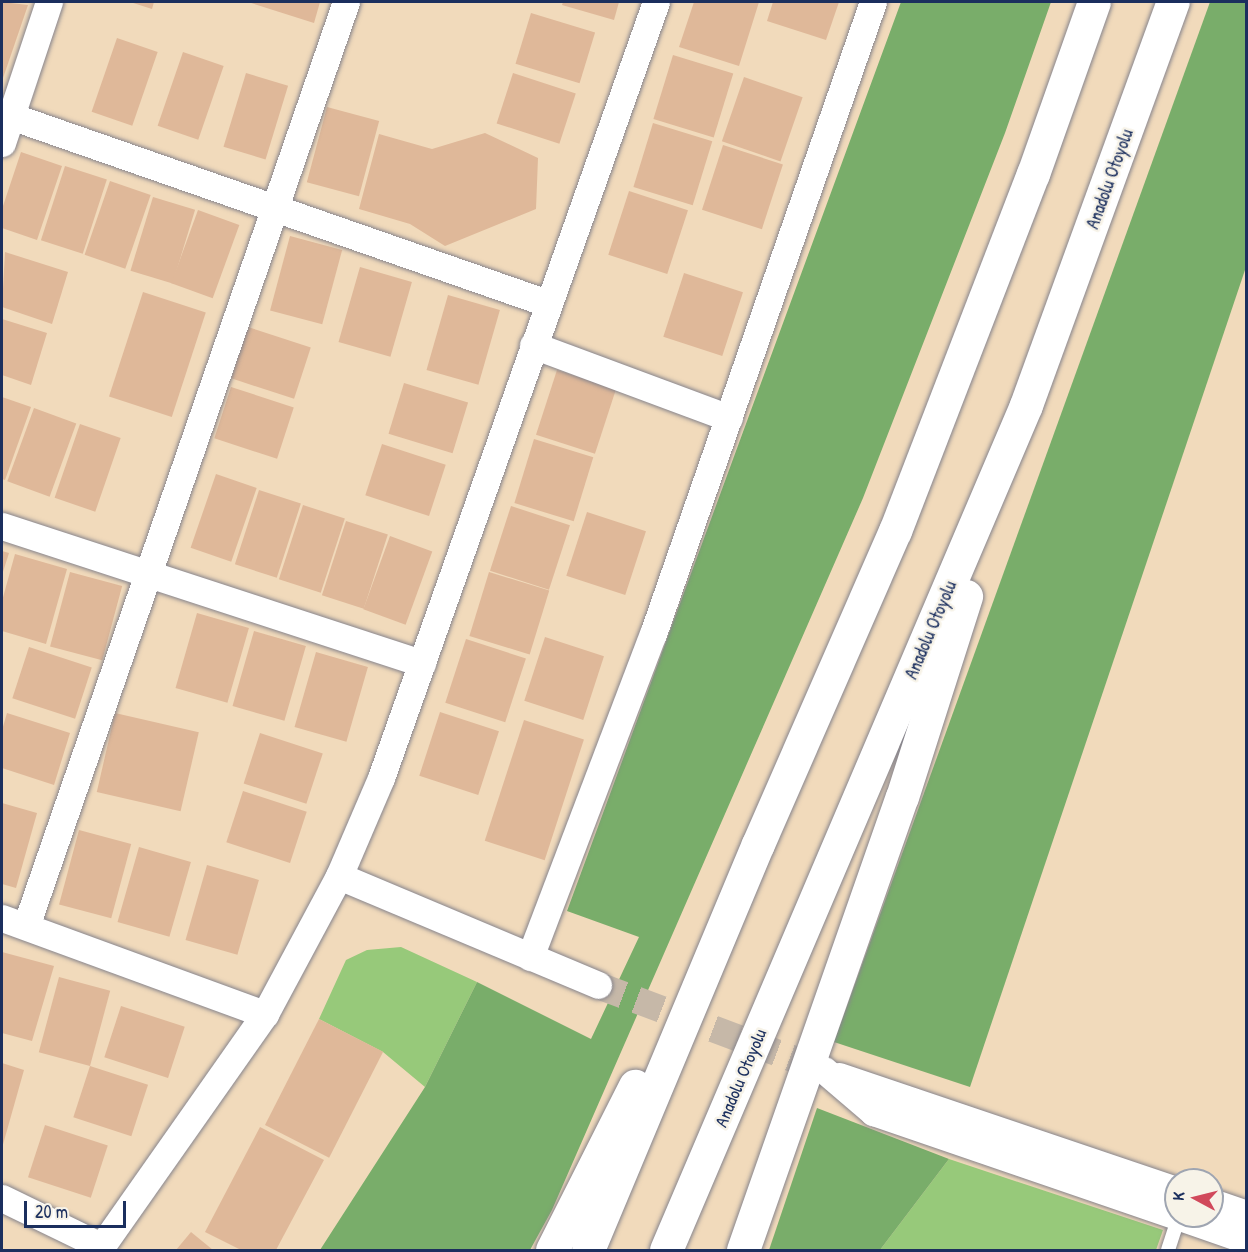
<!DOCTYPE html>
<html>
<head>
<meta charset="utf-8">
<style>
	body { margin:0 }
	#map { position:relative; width:1248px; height:1252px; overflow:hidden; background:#f1dabb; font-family:"Patrick Hand",sans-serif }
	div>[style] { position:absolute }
	.green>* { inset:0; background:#97c97a }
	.forest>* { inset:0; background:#79ad6a }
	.building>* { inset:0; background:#dfb899; transform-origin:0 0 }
	.street-tunnel>* { height:27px; margin-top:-13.5px; transform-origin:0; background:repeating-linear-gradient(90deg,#c6b8a8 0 27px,transparent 0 41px) }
	.roads { filter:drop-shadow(0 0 2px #86848c) drop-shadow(0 0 2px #86848c) }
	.lane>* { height:14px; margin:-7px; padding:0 7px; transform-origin:7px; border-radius:7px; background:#fff }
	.street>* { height:27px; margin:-13.5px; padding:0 13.5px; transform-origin:13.5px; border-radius:13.5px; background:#fff }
	.highway>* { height:33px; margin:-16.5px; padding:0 16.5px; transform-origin:16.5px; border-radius:16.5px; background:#fff }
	span { translate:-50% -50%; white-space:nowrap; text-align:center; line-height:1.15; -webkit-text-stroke:5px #f7f3e8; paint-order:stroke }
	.street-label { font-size:18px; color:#1b2f5e }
	.frame { position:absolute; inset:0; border:3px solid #1b2f5e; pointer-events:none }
	.north { position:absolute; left:1164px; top:1168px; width:60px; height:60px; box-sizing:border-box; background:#f7f3e8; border:2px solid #9fa5b1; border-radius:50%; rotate:277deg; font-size:16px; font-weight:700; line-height:24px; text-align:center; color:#1b2f5e }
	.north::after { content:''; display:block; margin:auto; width:21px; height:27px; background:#d1495b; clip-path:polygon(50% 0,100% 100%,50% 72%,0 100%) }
	.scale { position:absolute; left:24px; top:1201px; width:102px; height:27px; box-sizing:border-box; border:3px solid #1b2f5e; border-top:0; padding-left:8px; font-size:18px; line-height:21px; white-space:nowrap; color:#1b2f5e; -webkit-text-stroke:4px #f7f3e8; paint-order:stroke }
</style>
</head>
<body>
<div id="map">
	<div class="green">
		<div style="clip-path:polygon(401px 947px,477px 982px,425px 1087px,383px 1052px,319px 1019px,346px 960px,367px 950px)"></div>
		<div style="clip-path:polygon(949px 1159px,1163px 1230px,1156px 1250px,880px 1250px)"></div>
	</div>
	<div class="forest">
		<div style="clip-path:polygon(901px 2px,1051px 2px,1005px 133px,863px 498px,552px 1210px,530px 1250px,320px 1250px,425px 1087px,477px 982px,591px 1039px,639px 937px,567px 911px)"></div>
		<div style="clip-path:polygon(1210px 2px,1246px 2px,1246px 267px,970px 1087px,834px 1042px)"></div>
		<div style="clip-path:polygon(817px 1108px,949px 1159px,880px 1250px,769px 1250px)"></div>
	</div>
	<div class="building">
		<div style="clip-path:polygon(2px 2px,28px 5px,2px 81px)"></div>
		<div style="clip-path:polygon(130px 2px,154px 2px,152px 9px)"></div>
		<div style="clip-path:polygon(248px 2px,320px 2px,314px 23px)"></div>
		<div style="clip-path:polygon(563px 2px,619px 2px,614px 20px,562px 5px)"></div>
		<div style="clip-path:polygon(694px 2px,759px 2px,739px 66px,679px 47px)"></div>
		<div style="clip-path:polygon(773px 2px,839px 2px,826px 40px,767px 21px)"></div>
		<div style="left:531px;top:13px;width:67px;height:53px;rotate:17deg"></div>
		<div style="left:117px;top:38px;width:43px;height:78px;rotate:19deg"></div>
		<div style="left:183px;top:52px;width:43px;height:78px;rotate:19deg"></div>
		<div style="left:673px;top:55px;width:63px;height:67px;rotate:17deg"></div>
		<div style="left:246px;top:73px;width:44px;height:77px;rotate:17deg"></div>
		<div style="left:513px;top:73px;width:66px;height:53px;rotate:18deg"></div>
		<div style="left:744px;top:77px;width:62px;height:68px;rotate:19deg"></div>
		<div style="left:327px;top:107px;width:54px;height:78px;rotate:15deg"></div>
		<div style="left:653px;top:123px;width:62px;height:67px;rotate:17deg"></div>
		<div style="clip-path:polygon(485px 133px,538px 158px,536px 209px,445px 246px,410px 224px,359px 209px,379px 134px,432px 149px)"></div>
		<div style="left:723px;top:145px;width:63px;height:68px;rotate:18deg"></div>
		<div style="clip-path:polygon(21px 152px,62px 166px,37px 240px,2px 228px,2px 209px)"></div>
		<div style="left:65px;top:166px;width:44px;height:78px;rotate:18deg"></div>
		<div style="left:110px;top:181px;width:43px;height:78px;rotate:19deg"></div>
		<div style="left:629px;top:191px;width:62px;height:67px;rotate:18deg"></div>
		<div style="left:153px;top:197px;width:44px;height:77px;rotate:17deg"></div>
		<div style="left:198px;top:210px;width:44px;height:78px;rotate:20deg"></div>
		<div style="left:290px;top:236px;width:54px;height:77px;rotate:15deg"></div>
		<div style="clip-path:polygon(5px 252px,68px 272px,52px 324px,2px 307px)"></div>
		<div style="left:360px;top:267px;width:54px;height:78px;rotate:16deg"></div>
		<div style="left:684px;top:273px;width:62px;height:67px;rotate:18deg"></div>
		<div style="left:143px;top:292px;width:66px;height:110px;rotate:18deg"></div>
		<div style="left:448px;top:295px;width:54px;height:78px;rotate:16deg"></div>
		<div style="clip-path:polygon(2px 319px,47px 333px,31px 385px,2px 375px)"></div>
		<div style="left:248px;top:327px;width:66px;height:54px;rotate:18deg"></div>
		<div style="left:557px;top:370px;width:62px;height:68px;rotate:18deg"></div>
		<div style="left:404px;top:383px;width:67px;height:53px;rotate:17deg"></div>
		<div style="left:231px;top:387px;width:66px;height:54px;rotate:18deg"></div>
		<div style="clip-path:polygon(2px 397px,31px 407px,5px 480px,2px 479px)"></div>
		<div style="left:34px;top:408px;width:45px;height:78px;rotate:20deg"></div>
		<div style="left:80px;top:424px;width:43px;height:78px;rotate:19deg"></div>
		<div style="left:534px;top:439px;width:62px;height:67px;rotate:17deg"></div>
		<div style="left:382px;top:444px;width:67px;height:54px;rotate:18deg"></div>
		<div style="left:216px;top:474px;width:43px;height:78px;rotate:19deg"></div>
		<div style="left:259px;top:490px;width:44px;height:78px;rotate:18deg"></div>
		<div style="left:303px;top:505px;width:44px;height:78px;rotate:18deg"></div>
		<div style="left:511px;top:506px;width:62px;height:68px;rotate:18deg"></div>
		<div style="left:587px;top:512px;width:62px;height:67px;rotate:18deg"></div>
		<div style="left:346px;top:521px;width:44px;height:78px;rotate:18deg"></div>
		<div style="left:390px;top:536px;width:45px;height:78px;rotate:20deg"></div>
		<div style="clip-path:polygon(2px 551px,9px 553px,2px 575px)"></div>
		<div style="clip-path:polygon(15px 554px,67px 569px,46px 644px,2px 631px,2px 601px)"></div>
		<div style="left:70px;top:572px;width:54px;height:77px;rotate:15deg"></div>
		<div style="left:489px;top:572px;width:63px;height:67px;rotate:17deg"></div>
		<div style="left:197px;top:613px;width:54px;height:78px;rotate:16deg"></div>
		<div style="left:254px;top:631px;width:54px;height:78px;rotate:16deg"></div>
		<div style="left:545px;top:637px;width:62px;height:67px;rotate:18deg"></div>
		<div style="left:466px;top:639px;width:63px;height:67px;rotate:18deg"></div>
		<div style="left:29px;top:647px;width:66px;height:54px;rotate:18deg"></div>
		<div style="left:316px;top:652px;width:54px;height:78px;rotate:16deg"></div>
		<div style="left:440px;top:712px;width:62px;height:67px;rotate:18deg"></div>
		<div style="clip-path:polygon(7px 713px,70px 733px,54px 785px,2px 768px,2px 730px)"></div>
		<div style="left:115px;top:713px;width:86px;height:81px;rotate:13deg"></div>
		<div style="left:524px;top:720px;width:63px;height:127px;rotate:18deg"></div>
		<div style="left:260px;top:733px;width:66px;height:53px;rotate:18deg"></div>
		<div style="left:243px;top:791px;width:67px;height:54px;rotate:18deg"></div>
		<div style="clip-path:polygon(2px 803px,37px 813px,16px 888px,2px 884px)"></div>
		<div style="left:79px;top:830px;width:54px;height:77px;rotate:15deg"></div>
		<div style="left:139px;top:847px;width:54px;height:78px;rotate:16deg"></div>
		<div style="left:207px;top:865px;width:54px;height:78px;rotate:16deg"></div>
		<div style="clip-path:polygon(2px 952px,54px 966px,32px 1041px,2px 1033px)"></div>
		<div style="left:59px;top:977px;width:53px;height:78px;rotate:15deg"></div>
		<div style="left:121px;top:1006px;width:67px;height:54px;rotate:18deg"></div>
		<div style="left:319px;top:1019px;width:72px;height:119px;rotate:27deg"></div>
		<div style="clip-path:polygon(2px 1063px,24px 1070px,2px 1148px)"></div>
		<div style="left:90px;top:1066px;width:61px;height:54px;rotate:18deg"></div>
		<div style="left:45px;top:1125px;width:66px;height:55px;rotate:18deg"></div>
		<div style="clip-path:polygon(260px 1127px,324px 1160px,276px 1250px,241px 1250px,205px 1232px)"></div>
		<div style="clip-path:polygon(191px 1232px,213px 1250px,176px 1250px)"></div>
	</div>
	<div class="street-tunnel">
		<div style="left:598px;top:985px;width:241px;rotate:20.6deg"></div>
	</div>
	<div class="roads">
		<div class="lane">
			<div style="left:1168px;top:1250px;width:36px;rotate:-72deg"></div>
		</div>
		<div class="street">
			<div style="left:2px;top:113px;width:577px;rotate:19.22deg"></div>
			<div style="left:2px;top:143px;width:149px;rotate:-71.6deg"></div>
			<div style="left:533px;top:345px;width:209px;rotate:20.4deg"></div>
			<div style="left:2px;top:526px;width:442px;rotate:18.1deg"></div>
			<div style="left:339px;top:876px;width:281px;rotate:22.8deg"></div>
			<div style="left:2px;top:918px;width:280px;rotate:20.1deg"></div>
			<div style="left:26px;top:926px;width:978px;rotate:-70.9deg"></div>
			<div style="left:530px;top:957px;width:346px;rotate:-69.2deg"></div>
			<div style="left:653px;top:634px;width:669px;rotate:-70.81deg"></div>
			<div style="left:824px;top:1070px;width:65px;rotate:40.6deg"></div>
			<div style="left:873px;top:1112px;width:320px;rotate:18.9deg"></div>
			<div style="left:839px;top:1076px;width:356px;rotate:18.7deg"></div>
			<div style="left:2px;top:1198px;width:112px;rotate:25.9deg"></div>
			<div style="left:1212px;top:1202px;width:36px;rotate:19deg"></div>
			<div style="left:1177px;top:1216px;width:73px;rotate:19.2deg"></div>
			<div style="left:99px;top:1250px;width:289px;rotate:-54.9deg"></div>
			<div style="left:265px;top:1014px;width:157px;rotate:-61.8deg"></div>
			<div style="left:339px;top:876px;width:107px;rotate:-66.8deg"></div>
			<div style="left:381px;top:778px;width:823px;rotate:-70.49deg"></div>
		</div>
		<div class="highway">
			<div style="left:552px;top:1250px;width:184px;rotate:-63.2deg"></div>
			<div style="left:588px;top:1250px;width:440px;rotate:-67.3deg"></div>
			<div style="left:758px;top:844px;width:342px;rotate:-66.4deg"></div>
			<div style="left:895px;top:531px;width:383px;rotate:-68.9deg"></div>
			<div style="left:1033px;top:174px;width:182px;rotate:-70.5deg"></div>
			<div style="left:666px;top:1250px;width:918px;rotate:-66.92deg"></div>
			<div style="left:1026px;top:405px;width:429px;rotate:-70deg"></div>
			<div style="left:743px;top:1250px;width:480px;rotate:-70.7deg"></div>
			<div style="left:902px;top:797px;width:211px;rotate:-72.3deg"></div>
		</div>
	</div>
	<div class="street-label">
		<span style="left:1110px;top:179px;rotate:-70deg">Anadolu Otoyolu</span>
		<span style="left:931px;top:630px;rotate:-67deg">Anadolu Otoyolu</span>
		<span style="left:741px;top:1078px;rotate:-67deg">Anadolu Otoyolu</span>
	</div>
	<div class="frame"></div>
	<div class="north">K</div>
	<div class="scale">20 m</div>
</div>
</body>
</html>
